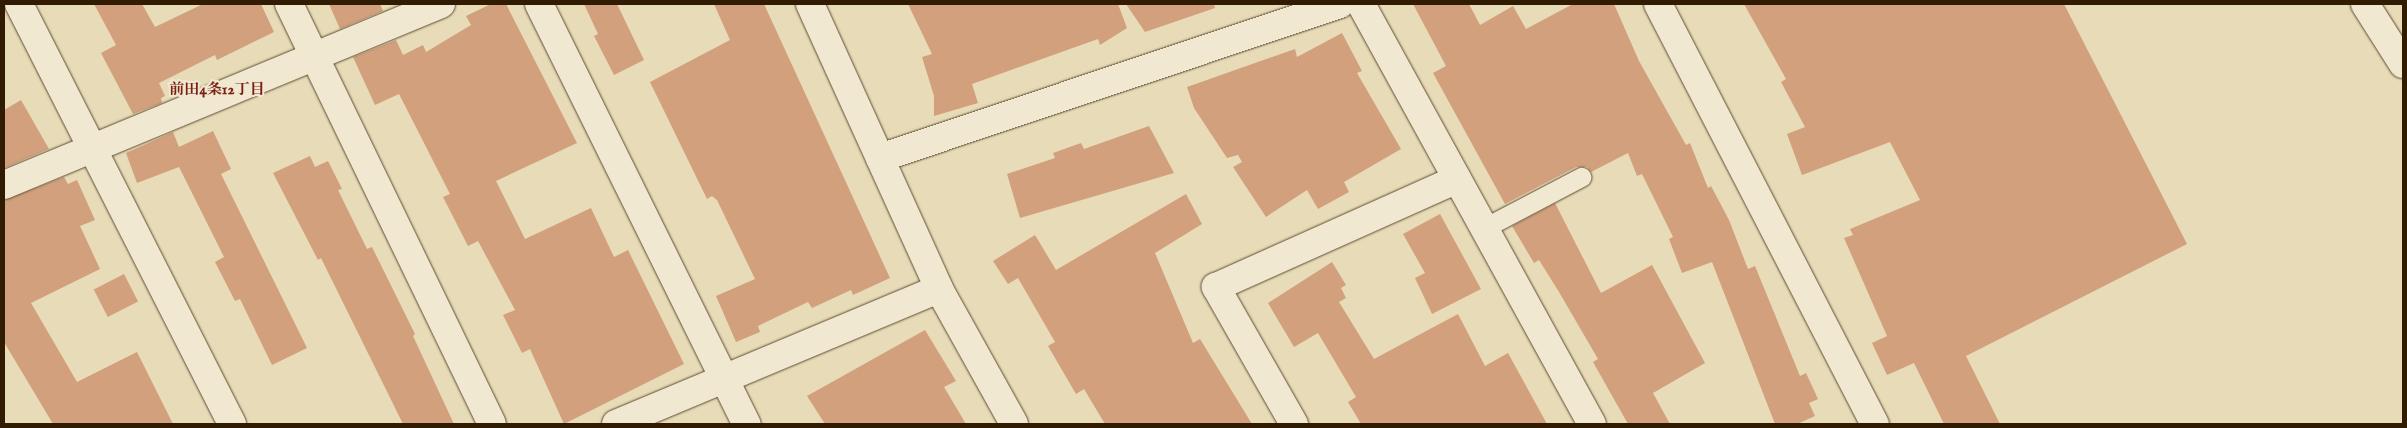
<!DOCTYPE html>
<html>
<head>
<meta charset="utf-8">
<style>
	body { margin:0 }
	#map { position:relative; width:2407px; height:428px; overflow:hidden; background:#e8dbb8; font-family:"IM FELL English","Noto Serif JP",serif }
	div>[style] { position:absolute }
	.building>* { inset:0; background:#d2a07d; transform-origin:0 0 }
	.roads { filter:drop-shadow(0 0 1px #5f4b30) drop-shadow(0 0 1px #5f4b30) }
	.lane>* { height:19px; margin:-9.5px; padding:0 9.5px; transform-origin:9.5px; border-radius:9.5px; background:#f0e8d1 }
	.street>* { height:28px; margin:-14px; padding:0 14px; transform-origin:14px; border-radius:14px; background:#f0e8d1 }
	.secondary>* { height:28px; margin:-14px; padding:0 14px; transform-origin:14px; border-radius:14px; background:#f0e8d1 }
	span { translate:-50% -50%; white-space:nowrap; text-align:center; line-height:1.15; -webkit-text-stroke:4px #f0e8d1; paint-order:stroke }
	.neighbourhood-label { font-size:15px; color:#7a1f14; font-weight:700 }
	.frame { position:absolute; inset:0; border:5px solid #311b03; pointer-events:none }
</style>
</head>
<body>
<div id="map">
	<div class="building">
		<div style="clip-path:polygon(94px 4px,142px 4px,155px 27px,203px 4px,261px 4px,274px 32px,217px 60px,215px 55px,159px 83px,165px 96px,161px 98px,162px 103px,133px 114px,101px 53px,116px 45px)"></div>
		<div style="clip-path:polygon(329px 4px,380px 4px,383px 11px,340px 29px)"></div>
		<div style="clip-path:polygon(491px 4px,506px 4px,577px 143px,496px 181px,525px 239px,591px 208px,614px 257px,628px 250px,684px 364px,564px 424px,530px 349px,522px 353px,503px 315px,515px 310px,478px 241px,468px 246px,443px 197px,450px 194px,399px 94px,375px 105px,353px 57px,396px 40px,403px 55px,423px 45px,426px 52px,471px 25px,466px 16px)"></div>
		<div style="clip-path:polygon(584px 4px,617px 4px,644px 60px,614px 75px,594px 36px,598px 34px)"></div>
		<div style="clip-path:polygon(714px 4px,764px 4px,890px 278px,853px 295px,851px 290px,812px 308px,808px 302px,758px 326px,760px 332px,736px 342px,716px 296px,755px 279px,717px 200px,712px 196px,707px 199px,650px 82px,730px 40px)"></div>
		<div style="clip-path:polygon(908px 4px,1118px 4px,1127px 28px,1100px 45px,1098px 39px,972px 84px,978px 103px,934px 116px,934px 96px,922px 57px,932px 54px)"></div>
		<div style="clip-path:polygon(1126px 4px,1214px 4px,1215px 8px,1145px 32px)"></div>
		<div style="clip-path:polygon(1413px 4px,1469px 4px,1480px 25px,1513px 6px,1526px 29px,1573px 4px,1614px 4px,1639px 61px,1686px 145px,1690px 143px,1708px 188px,1711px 186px,1729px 220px,1748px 269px,1755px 266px,1800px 376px,1806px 373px,1818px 399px,1809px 403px,1815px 416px,1797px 424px,1775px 424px,1712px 262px,1682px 273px,1669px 239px,1673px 237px,1642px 174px,1637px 176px,1628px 153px,1591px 172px,1587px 167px,1576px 167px,1505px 204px,1433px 73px,1446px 66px)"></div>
		<div style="clip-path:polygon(1744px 4px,2064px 4px,2187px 244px,1966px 356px,2000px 424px,1944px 424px,1914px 363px,1887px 375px,1872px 343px,1887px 336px,1844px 238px,1853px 235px,1850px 229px,1920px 200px,1890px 142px,1802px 175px,1787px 134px,1805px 127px,1781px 82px,1786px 79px)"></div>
		<div style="clip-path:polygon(1342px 33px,1362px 71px,1357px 73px,1401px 149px,1344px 182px,1349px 192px,1318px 209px,1307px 190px,1266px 217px,1233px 167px,1242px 162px,1238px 155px,1227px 158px,1194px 108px,1187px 87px,1295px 49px,1297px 57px)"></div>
		<div style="clip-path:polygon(21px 100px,49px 149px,4px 168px,4px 110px)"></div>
		<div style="clip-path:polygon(1149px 126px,1174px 173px,1020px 218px,1007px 174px,1055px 158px,1053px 153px,1081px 143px,1084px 149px)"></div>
		<div style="clip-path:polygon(213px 131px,231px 169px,221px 174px,307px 348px,272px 365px,240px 299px,235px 301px,215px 262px,224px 257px,179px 167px,137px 183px,126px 153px,173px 132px,179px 147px)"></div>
		<div style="clip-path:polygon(310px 156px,315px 167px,328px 161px,342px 189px,338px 190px,367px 249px,372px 247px,415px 334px,413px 336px,454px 424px,403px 424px,321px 258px,318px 260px,273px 173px)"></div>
		<div style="clip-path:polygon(64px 177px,68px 184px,77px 180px,95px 220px,80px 226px,100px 269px,31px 303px,77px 382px,137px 352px,173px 424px,53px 424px,4px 342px,4px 200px)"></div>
		<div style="clip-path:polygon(1186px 194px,1202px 224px,1155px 253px,1193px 343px,1200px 339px,1252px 424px,1105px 424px,1084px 389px,1076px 394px,1048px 346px,1055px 342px,1018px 278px,1008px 284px,993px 261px,1035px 235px,1056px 270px)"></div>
		<div style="clip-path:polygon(1555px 203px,1601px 293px,1652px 265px,1705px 363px,1653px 393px,1670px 424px,1628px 424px,1593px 362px,1598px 359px,1559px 292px,1539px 260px,1534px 263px,1512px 226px)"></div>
		<div style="clip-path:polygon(1440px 214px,1481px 289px,1432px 314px,1415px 278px,1425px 273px,1403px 234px)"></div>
		<div style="clip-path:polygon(1332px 262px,1346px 285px,1341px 288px,1346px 298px,1339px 302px,1374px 359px,1458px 314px,1485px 366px,1508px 353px,1547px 424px,1361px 424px,1348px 402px,1356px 397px,1318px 333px,1294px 347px,1268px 303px)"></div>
		<div style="left:124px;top:274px;width:31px;height:34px;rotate:63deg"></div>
		<div style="clip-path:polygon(925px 330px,956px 381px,944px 387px,966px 424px,825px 424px,807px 396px)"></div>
	</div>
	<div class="roads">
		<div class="lane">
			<div style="left:1484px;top:228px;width:110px;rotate:-27.7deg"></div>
		</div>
		<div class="street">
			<div style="left:19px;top:4px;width:471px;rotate:63.1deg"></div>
			<div style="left:289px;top:4px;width:466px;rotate:64.2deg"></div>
			<div style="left:539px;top:4px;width:469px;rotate:63.7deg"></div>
			<div style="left:810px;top:4px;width:313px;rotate:65.6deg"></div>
			<div style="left:939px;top:289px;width:154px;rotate:60.9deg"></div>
			<div style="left:1361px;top:4px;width:479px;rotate:61.2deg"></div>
			<div style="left:1658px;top:4px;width:473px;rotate:62.7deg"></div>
			<div style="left:880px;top:158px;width:485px;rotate:-18.5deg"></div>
			<div style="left:4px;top:185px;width:473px;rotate:-22.5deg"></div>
			<div style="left:616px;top:424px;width:350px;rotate:-22.7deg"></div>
			<div style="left:1294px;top:424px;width:158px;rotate:-119.7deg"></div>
			<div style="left:1216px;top:287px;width:264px;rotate:-24.1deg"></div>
		</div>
		<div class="secondary">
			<div style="left:2365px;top:4px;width:71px;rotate:57.7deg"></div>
		</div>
	</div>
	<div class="neighbourhood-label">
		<span style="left:217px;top:90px">前田4条12丁目</span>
	</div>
	<div class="frame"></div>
</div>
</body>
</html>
